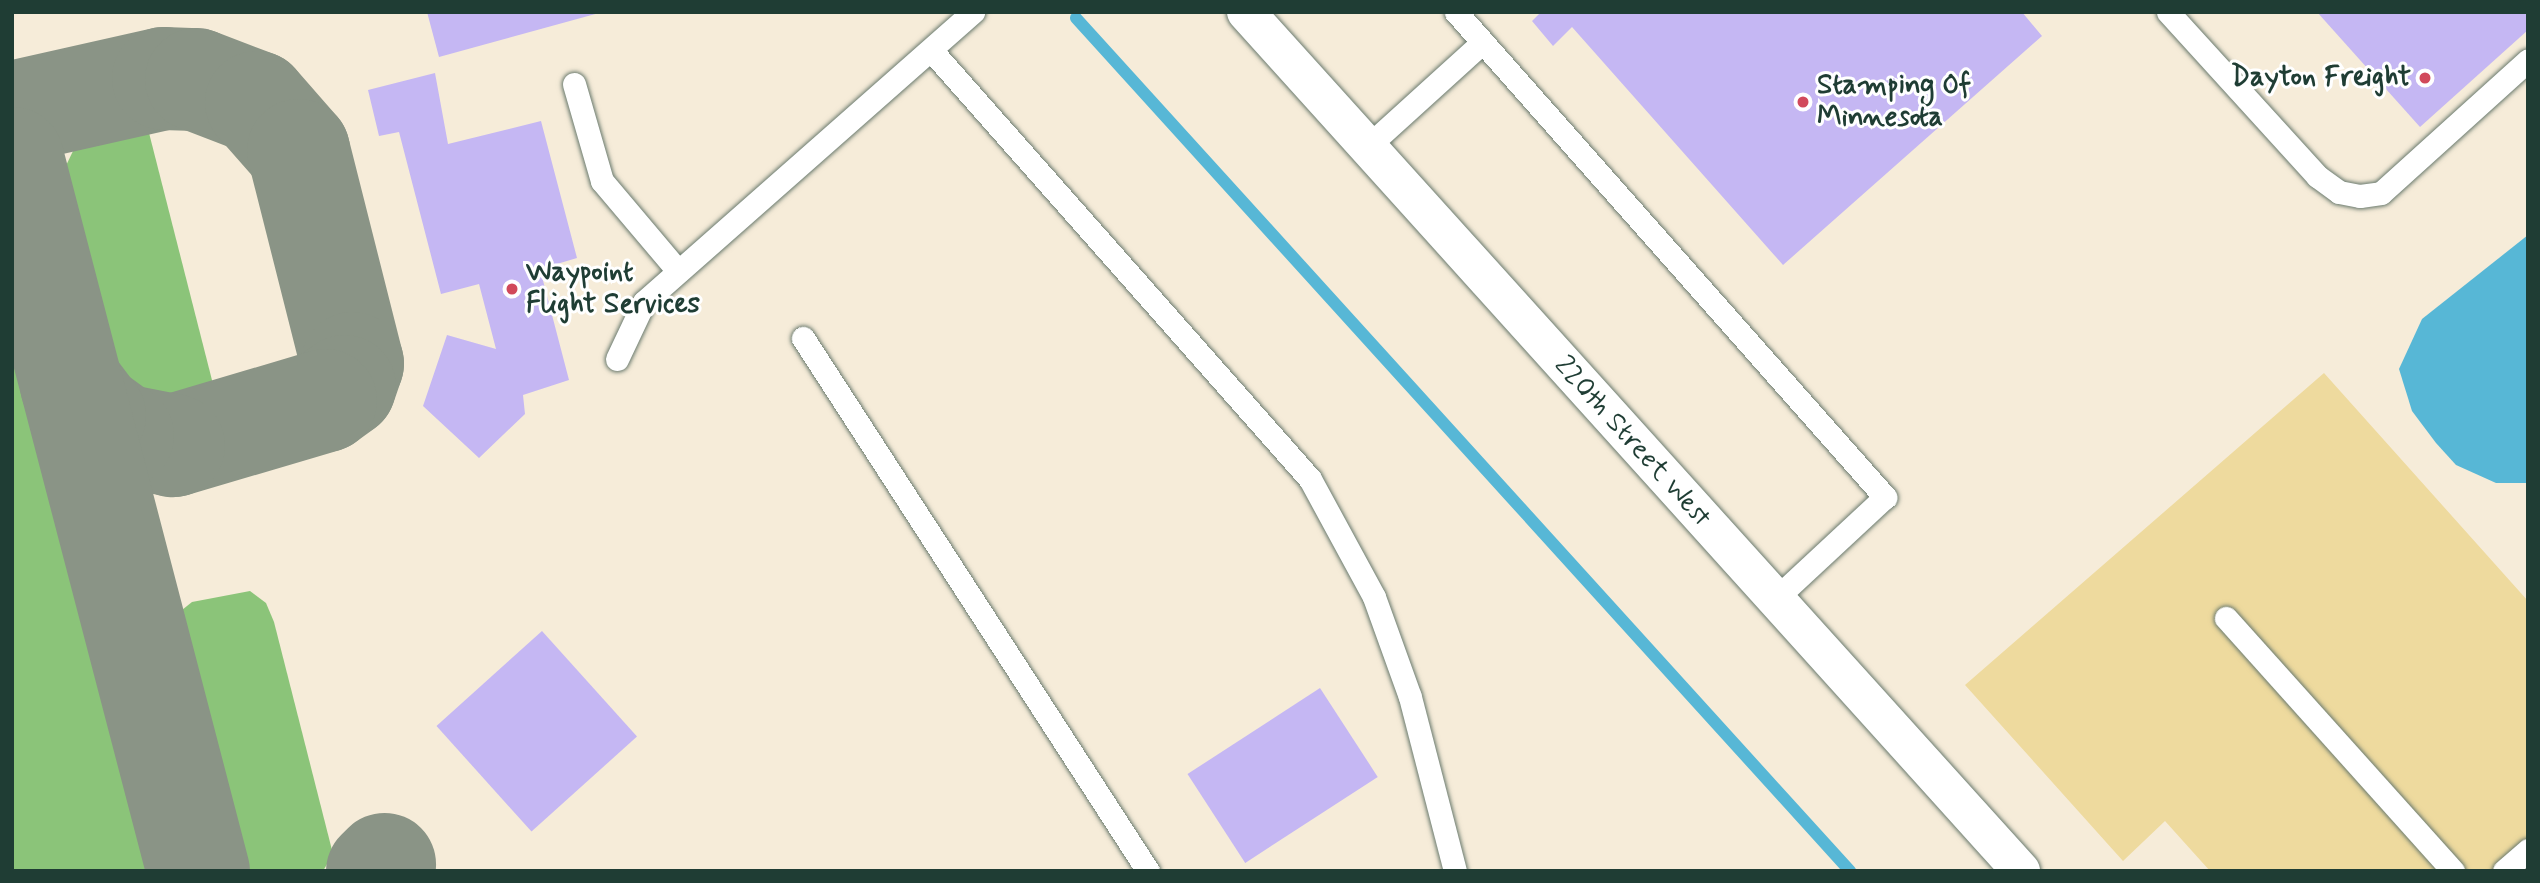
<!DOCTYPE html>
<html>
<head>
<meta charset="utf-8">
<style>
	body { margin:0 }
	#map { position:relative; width:2540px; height:883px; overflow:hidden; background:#f6ecd9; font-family:Mynerve,sans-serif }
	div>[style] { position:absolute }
	.green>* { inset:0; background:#8bc479 }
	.sand>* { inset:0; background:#eeda9e }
	.water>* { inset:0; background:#57b7d6 }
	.stream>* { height:12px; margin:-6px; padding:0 6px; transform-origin:6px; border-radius:6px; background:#57b7d6 }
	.taxiway>* { height:103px; margin:-51.5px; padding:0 51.5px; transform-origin:51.5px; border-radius:51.5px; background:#8a9486 }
	.building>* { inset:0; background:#c5b7f3; transform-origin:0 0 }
	.roads { filter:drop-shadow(0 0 2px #6a7a6e) drop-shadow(0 0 2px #6a7a6e) }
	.service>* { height:23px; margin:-11.5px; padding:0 11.5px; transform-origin:11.5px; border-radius:11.5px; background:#fff }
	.minor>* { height:38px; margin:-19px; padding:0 19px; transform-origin:19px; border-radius:19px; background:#fff }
	.dots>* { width:19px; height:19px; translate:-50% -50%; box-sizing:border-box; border:4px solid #fff; border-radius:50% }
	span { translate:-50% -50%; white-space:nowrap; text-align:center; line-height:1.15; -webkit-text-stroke:6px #fff; paint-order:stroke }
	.poi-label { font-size:28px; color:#1f3d34; font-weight:700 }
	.right { translate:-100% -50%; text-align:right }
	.left { translate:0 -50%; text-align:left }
	.street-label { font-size:28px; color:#1f3d34 }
	.frame { position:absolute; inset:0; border:14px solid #1f3d34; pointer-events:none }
</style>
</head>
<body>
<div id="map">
	<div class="green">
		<div style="clip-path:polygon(130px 119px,147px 125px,214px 388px,197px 401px,160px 409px,108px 372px,61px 176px,74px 149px,96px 128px)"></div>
		<div style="clip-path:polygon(12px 294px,161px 871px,12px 871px)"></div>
		<div style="clip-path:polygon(250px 591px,266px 603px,274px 622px,333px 854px,323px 871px,242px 871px,232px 859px,175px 633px,177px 614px,192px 602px)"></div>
	</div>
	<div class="sand">
		<div style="clip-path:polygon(2324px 373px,2528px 601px,2528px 871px,2210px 871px,2165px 821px,2123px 861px,1965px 685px)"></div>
	</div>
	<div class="water">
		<div style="clip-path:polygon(2528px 235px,2528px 483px,2496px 483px,2456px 465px,2436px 443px,2412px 411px,2399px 369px,2422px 319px)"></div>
	</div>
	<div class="stream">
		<div style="left:1076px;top:18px;width:1152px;rotate:47.78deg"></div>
	</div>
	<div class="taxiway">
		<div style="left:12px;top:112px;width:155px;rotate:-12.7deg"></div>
		<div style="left:163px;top:78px;width:33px;rotate:2deg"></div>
		<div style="left:196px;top:79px;width:64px;rotate:21deg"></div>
		<div style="left:256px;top:102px;width:64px;rotate:48.8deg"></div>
		<div style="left:298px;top:150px;width:220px;rotate:75.8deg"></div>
		<div style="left:352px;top:363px;width:24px;rotate:109deg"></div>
		<div style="left:344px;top:386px;width:24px;rotate:144deg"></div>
		<div style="left:325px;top:400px;width:159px;rotate:163.5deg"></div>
		<div style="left:173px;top:445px;width:52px;rotate:-168.9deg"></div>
		<div style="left:122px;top:435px;width:34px;rotate:-144deg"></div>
		<div style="left:94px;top:415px;width:38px;rotate:-127deg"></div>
		<div style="left:12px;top:158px;width:737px;rotate:75.38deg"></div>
		<div style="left:377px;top:871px;width:10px;rotate:-45deg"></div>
	</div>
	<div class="building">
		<div style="clip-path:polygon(427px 12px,599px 12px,599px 13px,439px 57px)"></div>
		<div style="clip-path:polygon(1541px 12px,2022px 12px,2042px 36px,1783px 265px,1572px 27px,1553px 46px,1532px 21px)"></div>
		<div style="clip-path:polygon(2317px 12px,2528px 12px,2528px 30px,2420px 127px)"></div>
		<div style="clip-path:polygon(435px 73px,448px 144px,541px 121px,577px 258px,540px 269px,569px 380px,523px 395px,525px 414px,479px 458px,423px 406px,447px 335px,496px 349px,479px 284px,441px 294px,399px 132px,379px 136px,368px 90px)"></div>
		<div style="left:542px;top:631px;width:142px;height:142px;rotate:48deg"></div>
		<div style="left:1320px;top:688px;width:106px;height:158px;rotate:57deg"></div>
	</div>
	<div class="roads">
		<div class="service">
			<div style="left:1456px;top:12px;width:648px;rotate:48.51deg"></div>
			<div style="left:1885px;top:497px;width:151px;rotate:137.1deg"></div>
			<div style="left:2168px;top:12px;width:222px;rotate:47.7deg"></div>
			<div style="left:2317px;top:176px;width:27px;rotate:36deg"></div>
			<div style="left:2339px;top:192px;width:21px;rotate:11deg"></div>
			<div style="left:2360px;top:196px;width:21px;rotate:-8deg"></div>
			<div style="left:2381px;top:193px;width:198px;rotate:-42.1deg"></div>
			<div style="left:931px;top:50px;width:572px;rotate:48.54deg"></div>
			<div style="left:1310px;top:479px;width:134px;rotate:61.5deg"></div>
			<div style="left:1374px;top:597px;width:106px;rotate:70.2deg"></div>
			<div style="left:1410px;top:697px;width:180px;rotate:75.5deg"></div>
			<div style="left:574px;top:84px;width:101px;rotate:73.9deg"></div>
			<div style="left:602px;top:181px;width:118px;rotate:49.8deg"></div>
			<div style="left:1367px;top:147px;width:156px;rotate:-42.2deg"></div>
			<div style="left:803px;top:338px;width:635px;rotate:57.09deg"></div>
			<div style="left:617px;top:359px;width:63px;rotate:-64.7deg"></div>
			<div style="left:644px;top:302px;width:439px;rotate:-41.4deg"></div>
			<div style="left:2226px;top:618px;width:340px;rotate:48.1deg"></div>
			<div style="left:2504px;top:871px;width:32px;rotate:-41deg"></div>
		</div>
		<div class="minor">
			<div style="left:1246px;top:12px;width:1157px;rotate:47.94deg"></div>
		</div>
	</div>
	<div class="dots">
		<div style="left:2425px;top:78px;background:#d1495b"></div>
		<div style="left:1803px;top:102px;background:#d1495b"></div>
		<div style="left:512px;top:289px;background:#d1495b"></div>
	</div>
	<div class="poi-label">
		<span class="right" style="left:2411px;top:78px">Dayton Freight</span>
		<span class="left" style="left:1817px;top:102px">Stamping Of<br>Minnesota</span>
		<span class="left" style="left:526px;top:289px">Waypoint<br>Flight Services</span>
	</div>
	<div class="street-label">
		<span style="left:1632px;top:442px;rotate:48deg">220th Street West</span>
	</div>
	<div class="frame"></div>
</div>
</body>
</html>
